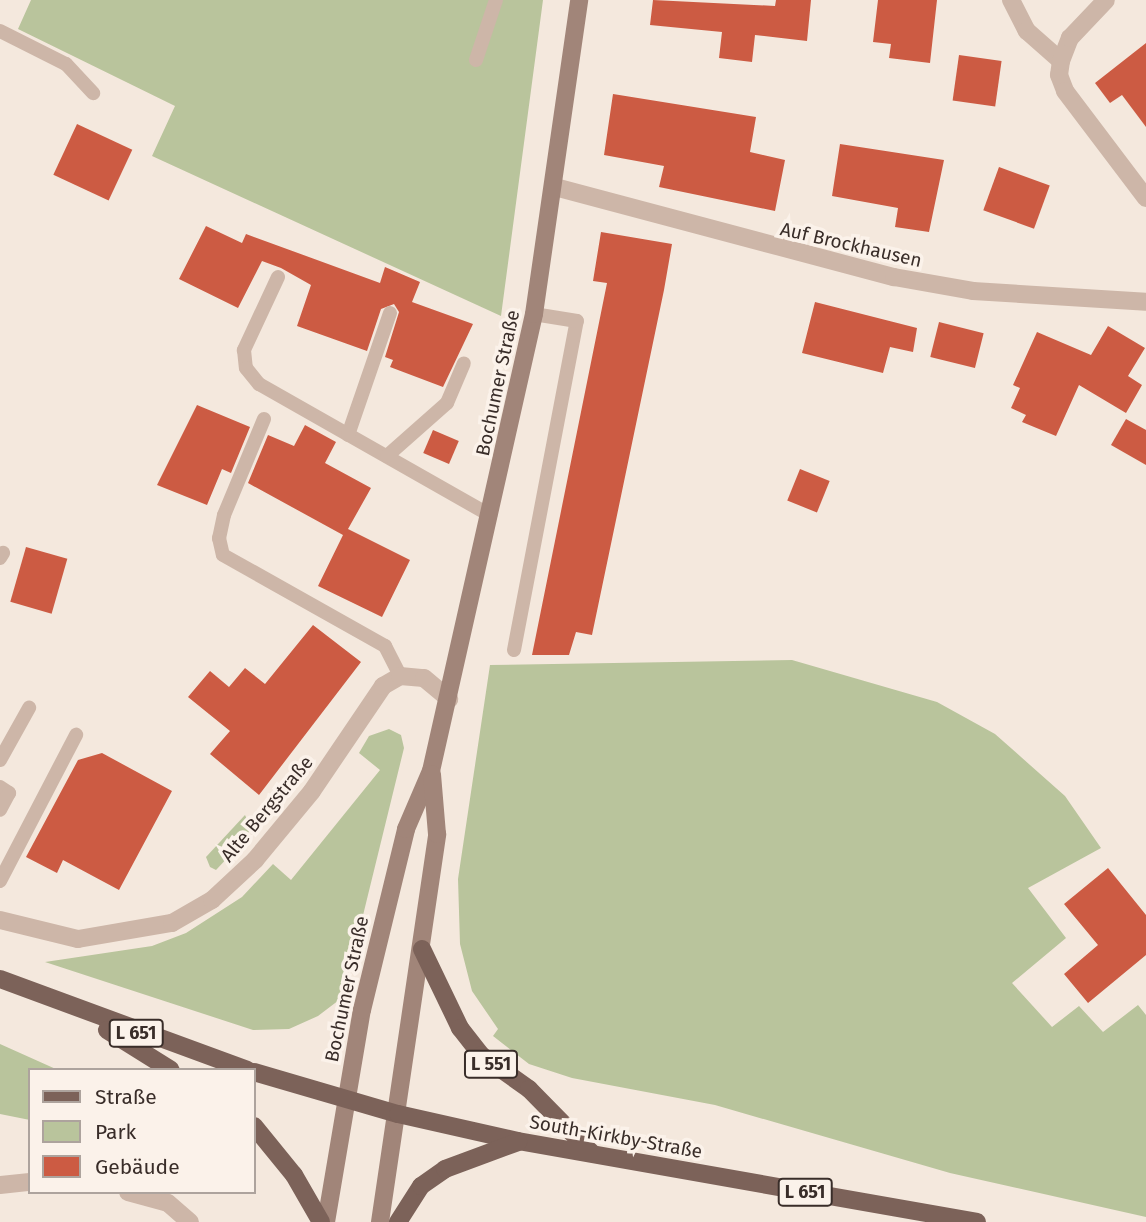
<!DOCTYPE html>
<html>
<head>
<meta charset="utf-8">
<style>
	body { margin:0 }
	#map { position:relative; width:1146px; height:1222px; overflow:hidden; background:#f4e8dd; font-family:"Fira Sans",sans-serif }
	div>[style] { position:absolute }
	.green>* { inset:0; background:#b9c49c }
	.building>* { inset:0; background:#cc5b43; transform-origin:0 0 }
	.lane>* { height:14px; margin:-7px; padding:0 7px; transform-origin:7px; border-radius:7px; background:#cdb6a8 }
	.street>* { height:18px; margin:-9px; padding:0 9px; transform-origin:9px; border-radius:9px; background:#cdb6a8 }
	.secondary>* { height:18px; margin:-9px; padding:0 9px; transform-origin:9px; border-radius:9px; background:#a18579 }
	.primary>* { height:18px; margin:-9px; padding:0 9px; transform-origin:9px; border-radius:9px; background:#7c6259 }
	span { translate:-50% -50%; white-space:nowrap; text-align:center; line-height:1.15; -webkit-text-stroke:7px #fbf2ea; paint-order:stroke }
	.shield-label span { padding:2px 5px; background:#fbf2ea; border:2px solid; border-radius:5px; -webkit-text-stroke-width:0 }
	.shield-label { font-size:18px; color:#392d29; font-weight:700 }
	.street-label { font-size:19px; color:#392d29 }
	.legend { position:absolute; left:28px; top:1068px; width:228px; height:126px; box-sizing:border-box; background:#fbf2ea; border:2px solid #ada39d; margin:0; padding:9px 12px; list-style:none; font-size:21px; color:#392d29 }
	.legend li { display:flex; align-items:center; gap:14px; height:35px }
	.legend b { width:35px; border:2px solid #ada39d }
</style>
</head>
<body>
<div id="map">
	<div class="green">
		<div style="clip-path:polygon(31px 0,543px 0,501px 316px,152px 156px,175px 106px,18px 29px)"></div>
		<div style="clip-path:polygon(792px 660px,937px 702px,995px 734px,1065px 796px,1101px 848px,1028px 888px,1066px 938px,1012px 983px,1052px 1027px,1079px 1006px,1103px 1032px,1138px 1005px,1146px 1015px,1146px 1217px,950px 1173px,715px 1105px,572px 1078px,529px 1064px,493px 1036px,498px 1029px,472px 991px,460px 944px,458px 879px,490px 665px)"></div>
		<div style="clip-path:polygon(389px 729px,401px 735px,404px 748px,343px 997px,318px 1016px,289px 1029px,253px 1030px,45px 962px,152px 946px,186px 933px,242px 897px,273px 864px,291px 880px,380px 770px,359px 753px,369px 736px)"></div>
		<div style="clip-path:polygon(245px 815px,251px 828px,245px 839px,216px 870px,210px 867px,206px 857px)"></div>
		<div style="clip-path:polygon(0 1044px,58px 1070px,30px 1070px,30px 1120px,0 1114px)"></div>
	</div>
	<div class="building">
		<div style="clip-path:polygon(653px 0,775px 6px,776px 0,811px 0,807px 41px,755px 35px,752px 62px,719px 58px,722px 32px,650px 25px)"></div>
		<div style="clip-path:polygon(878px 0,937px 0,930px 63px,889px 58px,891px 44px,873px 42px)"></div>
		<div style="clip-path:polygon(1146px 43px,1146px 127px,1122px 95px,1110px 103px,1095px 83px)"></div>
		<div style="left:959px;top:55px;width:43px;height:46px;rotate:8deg"></div>
		<div style="clip-path:polygon(613px 94px,756px 117px,750px 152px,785px 160px,775px 211px,659px 187px,664px 166px,604px 155px)"></div>
		<div style="left:77px;top:124px;width:61px;height:56px;rotate:25deg"></div>
		<div style="clip-path:polygon(840px 144px,944px 160px,929px 232px,895px 227px,898px 208px,832px 196px)"></div>
		<div style="left:999px;top:167px;width:54px;height:46px;rotate:20deg"></div>
		<div style="clip-path:polygon(206px 226px,242px 243px,246px 234px,380px 283px,385px 267px,420px 282px,412px 302px,473px 324px,443px 387px,390px 367px,393px 360px,385px 357px,399px 312px,394px 304px,381px 309px,367px 351px,297px 326px,311px 285px,281px 268px,262px 261px,238px 308px,179px 279px)"></div>
		<div style="clip-path:polygon(601px 232px,672px 244px,664px 290px,592px 635px,576px 632px,569px 655px,532px 655px,607px 283px,593px 281px)"></div>
		<div style="clip-path:polygon(815px 302px,917px 328px,913px 352px,890px 347px,883px 373px,802px 353px)"></div>
		<div style="left:939px;top:322px;width:46px;height:36px;rotate:14deg"></div>
		<div style="clip-path:polygon(1108px 326px,1145px 348px,1128px 376px,1142px 385px,1126px 413px,1079px 385px,1056px 436px,1022px 422px,1026px 415px,1011px 408px,1020px 388px,1013px 385px,1037px 332px,1091px 355px)"></div>
		<div style="clip-path:polygon(197px 405px,250px 427px,231px 473px,222px 469px,207px 505px,157px 485px)"></div>
		<div style="clip-path:polygon(1126px 419px,1146px 430px,1146px 465px,1111px 445px)"></div>
		<div style="clip-path:polygon(305px 425px,336px 442px,325px 463px,371px 488px,348px 529px,410px 560px,382px 617px,318px 586px,343px 535px,248px 483px,268px 435px,294px 446px)"></div>
		<div style="left:433px;top:430px;width:28px;height:25px;rotate:23deg"></div>
		<div style="left:800px;top:469px;width:32px;height:34px;rotate:22deg"></div>
		<div style="left:26px;top:547px;width:43px;height:57px;rotate:16deg"></div>
		<div style="clip-path:polygon(313px 625px,361px 662px,259px 795px,210px 754px,230px 731px,188px 697px,210px 671px,229px 687px,245px 668px,265px 684px)"></div>
		<div style="clip-path:polygon(102px 753px,172px 791px,119px 890px,63px 860px,57px 873px,26px 857px,78px 760px)"></div>
		<div style="clip-path:polygon(1108px 868px,1146px 915px,1146px 955px,1088px 1003px,1064px 974px,1098px 945px,1064px 904px)"></div>
	</div>
	<div class="lane">
		<div style="left:0;top:31px;width:74px;rotate:26.6deg"></div>
		<div style="left:66px;top:64px;width:40px;rotate:47deg"></div>
		<div style="left:476px;top:60px;width:63px;rotate:-71.6deg"></div>
		<div style="left:278px;top:277px;width:81px;rotate:115deg"></div>
		<div style="left:244px;top:350px;width:18px;rotate:84deg"></div>
		<div style="left:246px;top:368px;width:21px;rotate:51deg"></div>
		<div style="left:259px;top:384px;width:266px;rotate:29.6deg"></div>
		<div style="left:264px;top:419px;width:104px;rotate:112.6deg"></div>
		<div style="left:224px;top:515px;width:24px;rotate:102deg"></div>
		<div style="left:219px;top:538px;width:17px;rotate:77deg"></div>
		<div style="left:223px;top:555px;width:186px;rotate:29.3deg"></div>
		<div style="left:385px;top:646px;width:34px;rotate:63deg"></div>
		<div style="left:348px;top:435px;width:129px;rotate:-71deg"></div>
		<div style="left:387px;top:456px;width:80px;rotate:-41.5deg"></div>
		<div style="left:447px;top:403px;width:43px;rotate:-67deg"></div>
		<div style="left:0;top:558px;width:6px;rotate:-59deg"></div>
		<div style="left:514px;top:650px;width:335px;rotate:-79.2deg"></div>
		<div style="left:577px;top:321px;width:44px;rotate:-170.8deg"></div>
		<div style="left:0;top:760px;width:60px;rotate:-60.9deg"></div>
		<div style="left:0;top:787px;width:11px;rotate:34deg"></div>
		<div style="left:9px;top:793px;width:19px;rotate:118deg"></div>
		<div style="left:0;top:881px;width:165px;rotate:-62.5deg"></div>
	</div>
	<div class="street">
		<div style="left:1011px;top:0;width:35px;rotate:63deg"></div>
		<div style="left:1027px;top:31px;width:45px;rotate:41.4deg"></div>
		<div style="left:1061px;top:61px;width:14px;rotate:98deg"></div>
		<div style="left:1059px;top:75px;width:17px;rotate:69deg"></div>
		<div style="left:1065px;top:91px;width:134px;rotate:52.9deg"></div>
		<div style="left:1061px;top:61px;width:25px;rotate:-69deg"></div>
		<div style="left:1070px;top:38px;width:52px;rotate:-46.5deg"></div>
		<div style="left:555px;top:187px;width:351px;rotate:14.9deg"></div>
		<div style="left:894px;top:277px;width:80px;rotate:10deg"></div>
		<div style="left:973px;top:291px;width:173px;rotate:3.6deg"></div>
		<div style="left:0;top:920px;width:80px;rotate:13.7deg"></div>
		<div style="left:78px;top:939px;width:95px;rotate:-9.7deg"></div>
		<div style="left:172px;top:923px;width:46px;rotate:-29.9deg"></div>
		<div style="left:212px;top:900px;width:59px;rotate:-42.9deg"></div>
		<div style="left:255px;top:860px;width:89px;rotate:-50.4deg"></div>
		<div style="left:312px;top:791px;width:127px;rotate:-55.9deg"></div>
		<div style="left:383px;top:686px;width:20px;rotate:-30deg"></div>
		<div style="left:400px;top:676px;width:24px;rotate:5deg"></div>
		<div style="left:424px;top:678px;width:33px;rotate:40deg"></div>
		<div style="left:0;top:1185px;width:30px;rotate:-6deg"></div>
		<div style="left:128px;top:1192px;width:41px;rotate:15.4deg"></div>
		<div style="left:168px;top:1203px;width:29px;rotate:41deg"></div>
	</div>
	<div class="secondary">
		<div style="left:326px;top:1222px;width:215px;rotate:-80.4deg"></div>
		<div style="left:362px;top:1010px;width:186px;rotate:-76.3deg"></div>
		<div style="left:406px;top:829px;width:63px;rotate:-66.7deg"></div>
		<div style="left:431px;top:771px;width:468px;rotate:-77.3deg"></div>
		<div style="left:534px;top:314px;width:317px;rotate:-81.8deg"></div>
		<div style="left:380px;top:1222px;width:392px;rotate:-81.6deg"></div>
		<div style="left:437px;top:834px;width:60px;rotate:-94.8deg"></div>
	</div>
	<div class="primary">
		<div style="left:422px;top:949px;width:88px;rotate:64.3deg"></div>
		<div style="left:460px;top:1028px;width:34px;rotate:52deg"></div>
		<div style="left:481px;top:1055px;width:59px;rotate:35.3deg"></div>
		<div style="left:529px;top:1089px;width:90px;rotate:45.5deg"></div>
		<div style="left:0;top:979px;width:263px;rotate:20.2deg"></div>
		<div style="left:107px;top:1030px;width:75px;rotate:32deg"></div>
		<div style="left:254px;top:1072px;width:150px;rotate:16.3deg"></div>
		<div style="left:398px;top:1114px;width:123px;rotate:12.7deg"></div>
		<div style="left:518px;top:1141px;width:466px;rotate:10deg"></div>
		<div style="left:254px;top:1126px;width:63px;rotate:50.8deg"></div>
		<div style="left:294px;top:1175px;width:54px;rotate:60.1deg"></div>
		<div style="left:398px;top:1222px;width:43px;rotate:-57.4deg"></div>
		<div style="left:421px;top:1186px;width:29px;rotate:-35deg"></div>
		<div style="left:445px;top:1169px;width:78px;rotate:-20.3deg"></div>
	</div>
	<div class="shield-label">
		<span style="left:136px;top:1033px">L 651</span>
		<span style="left:491px;top:1064px">L 551</span>
		<span style="left:805px;top:1192px">L 651</span>
	</div>
	<div class="street-label">
		<span style="left:851px;top:245px;rotate:13deg">Auf Brockhausen</span>
		<span style="left:498px;top:383px;rotate:-78deg">Bochumer Straße</span>
		<span style="left:267px;top:809px;rotate:-50deg">Alte Bergstraße</span>
		<span style="left:347px;top:989px;rotate:-78deg">Bochumer Straße</span>
		<span style="left:616px;top:1137px;rotate:10deg">South-Kirkby-Straße</span>
	</div>
	<ul class="legend">
	<li><b style="height:9px;background:#7c6259"></b>Straße</li>
	<li><b style="height:19px;background:#b9c49c"></b>Park</li>
	<li><b style="height:19px;background:#cc5b43"></b>Gebäude</li>
	</ul>
</div>
</body>
</html>
